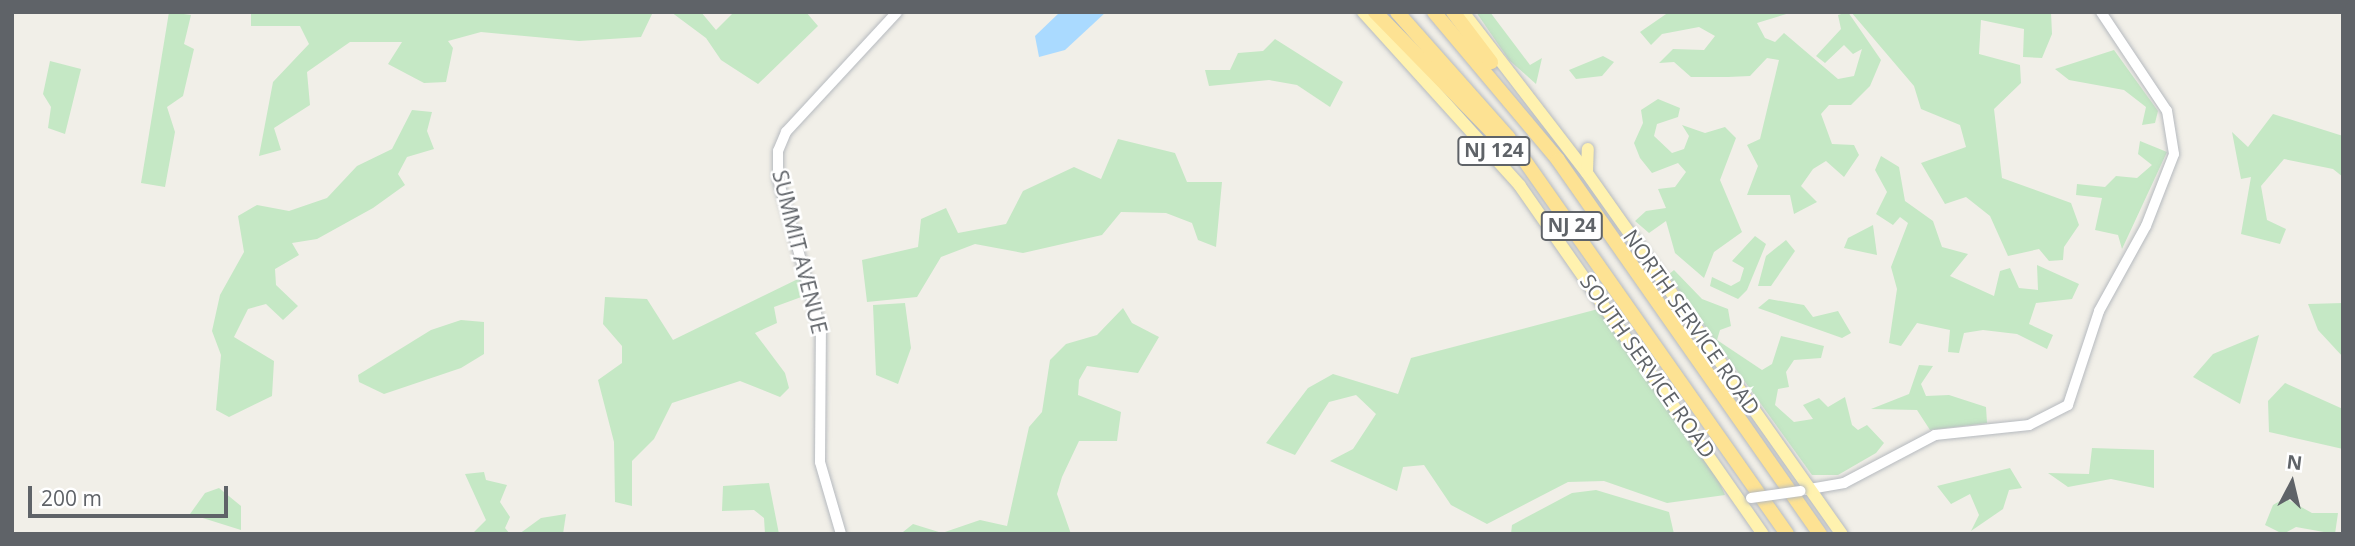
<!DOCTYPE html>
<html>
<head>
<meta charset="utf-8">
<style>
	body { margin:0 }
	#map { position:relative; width:2355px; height:546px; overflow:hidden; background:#f1efe8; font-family:"Open Sans",sans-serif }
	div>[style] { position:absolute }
	.green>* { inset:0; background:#c5e8c5 }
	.water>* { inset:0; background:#aadaff }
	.roads { filter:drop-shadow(0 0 2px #b6babf) drop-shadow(0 0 2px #b6babf) }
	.secondary>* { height:10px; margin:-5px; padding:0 5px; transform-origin:5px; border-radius:5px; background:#fff }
	.primary>* { height:12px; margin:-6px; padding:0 6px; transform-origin:6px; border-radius:6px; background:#fff2af }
	.highway>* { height:14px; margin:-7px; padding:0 7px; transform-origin:7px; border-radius:7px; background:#fde293 }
	.bridges { filter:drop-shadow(0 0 2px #b6babf) drop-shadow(0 0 2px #b6babf) }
	.secondary-bridge>* { height:10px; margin:-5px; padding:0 5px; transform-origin:5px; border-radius:5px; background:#fff }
	span { translate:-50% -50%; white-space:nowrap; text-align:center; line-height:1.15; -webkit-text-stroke:5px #fff; paint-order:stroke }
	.shield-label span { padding:2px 5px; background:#fff; border:2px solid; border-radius:5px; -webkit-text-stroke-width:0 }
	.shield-label { font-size:19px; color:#5f6368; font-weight:700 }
	.street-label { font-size:21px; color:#5f6368 }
	.frame { position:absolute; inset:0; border:14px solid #5f6368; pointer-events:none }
	.north { position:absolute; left:2257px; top:448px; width:70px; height:70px; -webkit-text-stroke:5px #fff; paint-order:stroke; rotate:7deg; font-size:19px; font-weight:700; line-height:28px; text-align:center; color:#5f6368 }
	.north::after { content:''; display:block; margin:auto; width:24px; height:32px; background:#5f6368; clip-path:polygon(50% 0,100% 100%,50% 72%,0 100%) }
	.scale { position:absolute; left:28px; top:486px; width:200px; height:32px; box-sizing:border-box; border:4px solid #5f6368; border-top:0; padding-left:9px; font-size:21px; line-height:24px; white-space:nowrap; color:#5f6368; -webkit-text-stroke:5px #fff; paint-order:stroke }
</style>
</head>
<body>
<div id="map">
	<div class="green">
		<div style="clip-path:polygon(169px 12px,191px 15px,184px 44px,194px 49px,183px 96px,167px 107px,175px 132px,165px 187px,141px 183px)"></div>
		<div style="clip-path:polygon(251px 12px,653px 12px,641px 37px,579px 41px,481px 32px,448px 41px,453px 48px,446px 82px,424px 83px,388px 64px,402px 42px,350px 42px,307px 72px,310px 105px,274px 128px,281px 150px,259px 156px,273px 82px,309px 44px,300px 26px,251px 26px)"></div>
		<div style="clip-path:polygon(671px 12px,701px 12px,716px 30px,734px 12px,806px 12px,818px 26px,758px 84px,721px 60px,706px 38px)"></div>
		<div style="clip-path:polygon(1476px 12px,1490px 12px,1530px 65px,1542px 58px,1536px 84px,1509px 60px)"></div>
		<div style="clip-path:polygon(1669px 12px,1793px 12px,1757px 23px,1765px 38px,1775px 42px,1784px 33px,1838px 79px,1854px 76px,1862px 49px,1853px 54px,1844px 45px,1825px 63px,1816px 56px,1841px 29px,1838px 15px,1848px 12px,1881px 60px,1870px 86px,1851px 105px,1829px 105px,1821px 114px,1832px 144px,1854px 145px,1859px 155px,1844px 177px,1826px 161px,1813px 169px,1801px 186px,1817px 202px,1794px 214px,1790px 195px,1747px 195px,1758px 166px,1747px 145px,1760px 139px,1779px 60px,1767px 58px,1750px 76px,1728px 77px,1691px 77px,1674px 62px,1659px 63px,1673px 49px,1704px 50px,1715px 36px,1699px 27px,1662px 34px,1651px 45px,1640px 32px)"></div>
		<div style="clip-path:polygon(1851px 12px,2051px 12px,2052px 34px,2042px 58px,2023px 57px,2024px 29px,1981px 20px,1979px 54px,2020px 65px,2021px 83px,1994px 109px,2002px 178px,2071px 203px,2079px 225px,2064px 247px,2063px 260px,2049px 261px,2039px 249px,2008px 256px,1990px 216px,1966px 197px,1945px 204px,1921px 163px,1966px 147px,1960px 125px,1921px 109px,1914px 86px)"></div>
		<div style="clip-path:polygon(1275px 39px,1343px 82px,1330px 107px,1297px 85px,1269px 80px,1209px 86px,1205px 70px,1230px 70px,1238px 53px,1263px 51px)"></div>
		<div style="clip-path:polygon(2114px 50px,2158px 111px,2155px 123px,2142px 125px,2146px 107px,2124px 90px,2069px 80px,2055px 69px)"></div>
		<div style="clip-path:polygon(1603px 56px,1614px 62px,1602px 76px,1576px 79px,1569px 70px)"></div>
		<div style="clip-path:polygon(50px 61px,81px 69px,65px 134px,48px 128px,51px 107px,43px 94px)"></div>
		<div style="clip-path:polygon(1658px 99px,1680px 108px,1678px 117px,1657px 124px,1654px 136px,1672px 153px,1684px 149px,1689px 136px,1682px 125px,1705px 133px,1725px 127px,1736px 138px,1720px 180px,1742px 232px,1714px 252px,1704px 278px,1675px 253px,1666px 221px,1649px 233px,1635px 221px,1646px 211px,1666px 208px,1658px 189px,1675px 187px,1686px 172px,1678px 163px,1652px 173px,1640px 158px,1634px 143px,1643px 123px,1641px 110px)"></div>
		<div style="clip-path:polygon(412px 110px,432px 112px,427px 131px,434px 149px,407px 157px,398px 174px,405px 185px,373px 208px,317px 239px,292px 243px,299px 255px,275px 269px,276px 285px,298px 306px,283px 320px,266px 304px,248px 309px,234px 337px,274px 361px,272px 396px,229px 417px,216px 410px,221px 355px,212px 331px,220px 295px,244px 252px,238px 216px,257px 205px,289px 211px,327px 198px,357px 166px,392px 149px)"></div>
		<div style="clip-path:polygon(2273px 114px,2343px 136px,2343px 177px,2333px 169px,2284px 159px,2261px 186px,2267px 220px,2286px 229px,2280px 244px,2241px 234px,2251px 177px,2241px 179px,2232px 132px,2248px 147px)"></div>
		<div style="clip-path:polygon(1118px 139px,1175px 153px,1187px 182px,1222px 182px,1216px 247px,1198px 240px,1192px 223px,1166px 213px,1121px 212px,1102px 235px,1023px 253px,975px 244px,941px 257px,917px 297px,867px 302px,862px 260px,918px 247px,921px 219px,946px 208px,958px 233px,1006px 224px,1023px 191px,1074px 167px,1101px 179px)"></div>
		<div style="clip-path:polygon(2140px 141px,2167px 152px,2122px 249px,2118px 235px,2095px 230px,2102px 198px,2076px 195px,2077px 184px,2105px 187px,2116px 176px,2137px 178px,2152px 165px,2138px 154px)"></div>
		<div style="clip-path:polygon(1881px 156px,1899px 167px,1905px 201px,1933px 221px,1942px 247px,1968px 254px,1950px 276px,1994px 296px,2000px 271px,2010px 268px,2019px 288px,2038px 290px,2037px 265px,2079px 284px,2072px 299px,2036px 303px,2029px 324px,2053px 335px,2047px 349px,2017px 334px,1983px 330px,1964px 333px,1959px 353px,1948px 352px,1950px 330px,1917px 323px,1901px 346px,1889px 343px,1897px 289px,1891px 267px,1908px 223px,1900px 217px,1893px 225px,1876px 214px,1887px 192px,1875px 170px)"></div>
		<div style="clip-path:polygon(1873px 225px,1877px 255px,1844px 248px,1848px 238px)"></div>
		<div style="clip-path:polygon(1755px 236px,1766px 244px,1747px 290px,1738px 299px,1710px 286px,1712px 277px,1731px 286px,1740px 281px,1744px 268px,1732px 261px)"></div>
		<div style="clip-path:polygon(1786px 240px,1795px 251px,1771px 286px,1758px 286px,1766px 256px)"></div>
		<div style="clip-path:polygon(1674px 270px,1702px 299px,1728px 309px,1731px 326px,1720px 330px,1717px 340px,1762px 370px,1772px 364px,1781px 336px,1824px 346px,1821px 358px,1794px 360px,1786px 372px,1789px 387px,1778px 389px,1775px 405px,1794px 422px,1813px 419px,1803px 405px,1819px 398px,1828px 407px,1845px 397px,1852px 425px,1858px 430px,1867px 425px,1884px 443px,1876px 453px,1838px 475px,1812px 475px,1668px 275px)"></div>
		<div style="clip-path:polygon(800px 278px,804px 296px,774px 307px,777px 323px,755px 333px,785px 373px,789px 388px,780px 397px,740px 381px,672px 403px,654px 439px,632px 461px,632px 506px,615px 502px,614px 442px,598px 380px,622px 363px,622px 346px,603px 324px,605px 297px,647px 299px,673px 340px)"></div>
		<div style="clip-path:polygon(1769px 299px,1804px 305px,1813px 317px,1838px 311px,1851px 333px,1842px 338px,1758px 308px)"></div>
		<div style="clip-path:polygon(905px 303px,911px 348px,898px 384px,876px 375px,873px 305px)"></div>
		<div style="clip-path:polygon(2343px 303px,2343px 357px,2318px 330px,2308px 304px)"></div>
		<div style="clip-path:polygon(1123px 308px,1132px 323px,1159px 337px,1138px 373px,1087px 366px,1079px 380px,1078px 395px,1121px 412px,1117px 441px,1079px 441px,1062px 477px,1057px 494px,1071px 534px,907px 534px,903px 532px,913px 524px,942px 533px,980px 520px,1007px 526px,1029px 427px,1042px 412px,1050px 360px,1066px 344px,1097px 335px)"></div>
		<div style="clip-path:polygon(1602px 308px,1710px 461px,1725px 495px,1667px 503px,1604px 481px,1568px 482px,1487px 524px,1451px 505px,1424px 465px,1403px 467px,1397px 491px,1330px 461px,1353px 449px,1376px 414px,1356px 395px,1329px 402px,1295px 455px,1266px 443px,1308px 388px,1333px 374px,1398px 394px,1411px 358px)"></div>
		<div style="clip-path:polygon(461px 320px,484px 322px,484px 354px,461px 368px,384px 394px,359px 382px,358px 375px,431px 330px)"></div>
		<div style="clip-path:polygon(2259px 335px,2240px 404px,2193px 377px,2213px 354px)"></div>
		<div style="clip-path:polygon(1919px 365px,1933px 366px,1921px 384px,1926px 396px,1949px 395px,1986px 407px,1987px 423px,1930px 430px,1917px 410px,1871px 409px,1909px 394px)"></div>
		<div style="clip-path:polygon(2285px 383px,2343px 409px,2343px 449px,2269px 432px,2268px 401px)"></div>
		<div style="clip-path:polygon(2092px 448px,2154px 450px,2154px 488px,2111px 479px,2068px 487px,2048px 473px,2089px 474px)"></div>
		<div style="clip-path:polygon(2010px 468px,2022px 488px,2009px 490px,2003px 509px,1971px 531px,1979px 515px,1970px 494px,1951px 504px,1937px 486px)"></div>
		<div style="clip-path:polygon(484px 472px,486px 480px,507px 485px,500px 502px,510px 517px,505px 528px,510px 534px,472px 534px,486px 520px,465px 474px)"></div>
		<div style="clip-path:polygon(769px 483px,779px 534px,765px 534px,764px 518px,754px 510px,722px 511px,723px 486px)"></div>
		<div style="clip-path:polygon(219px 488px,241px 506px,241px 530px,190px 514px,205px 493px)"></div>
		<div style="clip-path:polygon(1596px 490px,1669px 512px,1674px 534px,1511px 534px,1512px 525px,1572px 493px)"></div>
		<div style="clip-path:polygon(2285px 498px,2312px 513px,2338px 513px,2335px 534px,2296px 527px,2283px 534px,2265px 525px,2273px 505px)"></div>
		<div style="clip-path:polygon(566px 514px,563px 534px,519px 534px,541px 518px)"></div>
	</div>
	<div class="water">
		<div style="clip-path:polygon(1060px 12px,1106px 12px,1065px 50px,1039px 57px,1035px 36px)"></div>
	</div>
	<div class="roads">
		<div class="secondary">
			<div style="left:1804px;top:490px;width:41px;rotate:-9.9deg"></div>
			<div style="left:1844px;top:483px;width:103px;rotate:-27.8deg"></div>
			<div style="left:1935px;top:435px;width:95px;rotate:-6.1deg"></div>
			<div style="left:2029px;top:425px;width:44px;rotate:-27.1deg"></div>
			<div style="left:2068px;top:405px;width:99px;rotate:-71.7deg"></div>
			<div style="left:2099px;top:311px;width:97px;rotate:-61.1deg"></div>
			<div style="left:2146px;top:226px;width:77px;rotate:-68.7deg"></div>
			<div style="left:2174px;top:154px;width:44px;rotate:-99.2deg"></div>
			<div style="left:2167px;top:111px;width:119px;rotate:-123.7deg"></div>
			<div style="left:841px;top:534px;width:75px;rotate:-106.3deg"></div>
			<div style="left:820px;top:462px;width:131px;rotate:-89.6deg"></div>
			<div style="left:821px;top:331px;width:158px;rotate:-105.8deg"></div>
			<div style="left:778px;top:179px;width:28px;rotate:-90deg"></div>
			<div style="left:778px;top:151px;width:21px;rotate:-67deg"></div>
			<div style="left:786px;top:132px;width:163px;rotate:-47.2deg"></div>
		</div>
		<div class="primary">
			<div style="left:1363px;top:12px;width:234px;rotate:47.9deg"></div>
			<div style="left:1520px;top:186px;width:424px;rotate:55.1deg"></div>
			<div style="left:1463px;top:12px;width:203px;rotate:52.4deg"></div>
			<div style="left:1587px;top:173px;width:442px;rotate:54.8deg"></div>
			<div style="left:1587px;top:172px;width:23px;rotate:-88deg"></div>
		</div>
		<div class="highway">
			<div style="left:1375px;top:12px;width:180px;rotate:45.7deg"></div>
			<div style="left:1397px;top:12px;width:167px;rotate:48.4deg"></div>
			<div style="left:1508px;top:137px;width:485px;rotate:54.9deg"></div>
			<div style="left:1434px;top:12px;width:193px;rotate:50deg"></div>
			<div style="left:1558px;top:160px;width:457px;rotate:55deg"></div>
			<div style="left:1453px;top:12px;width:63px;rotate:52.8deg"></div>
		</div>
	</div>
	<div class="bridges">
		<div class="secondary-bridge">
			<div style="left:1751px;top:498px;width:50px;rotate:-8deg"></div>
		</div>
	</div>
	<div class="shield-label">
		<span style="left:1494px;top:151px">NJ 124</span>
		<span style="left:1572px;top:226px">NJ 24</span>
	</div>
	<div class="street-label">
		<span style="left:800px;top:252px;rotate:76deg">SUMMIT AVENUE</span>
		<span style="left:1692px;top:322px;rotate:55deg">NORTH SERVICE ROAD</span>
		<span style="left:1648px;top:366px;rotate:55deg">SOUTH SERVICE ROAD</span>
	</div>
	<div class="frame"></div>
	<div class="north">N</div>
	<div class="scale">200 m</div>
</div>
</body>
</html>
